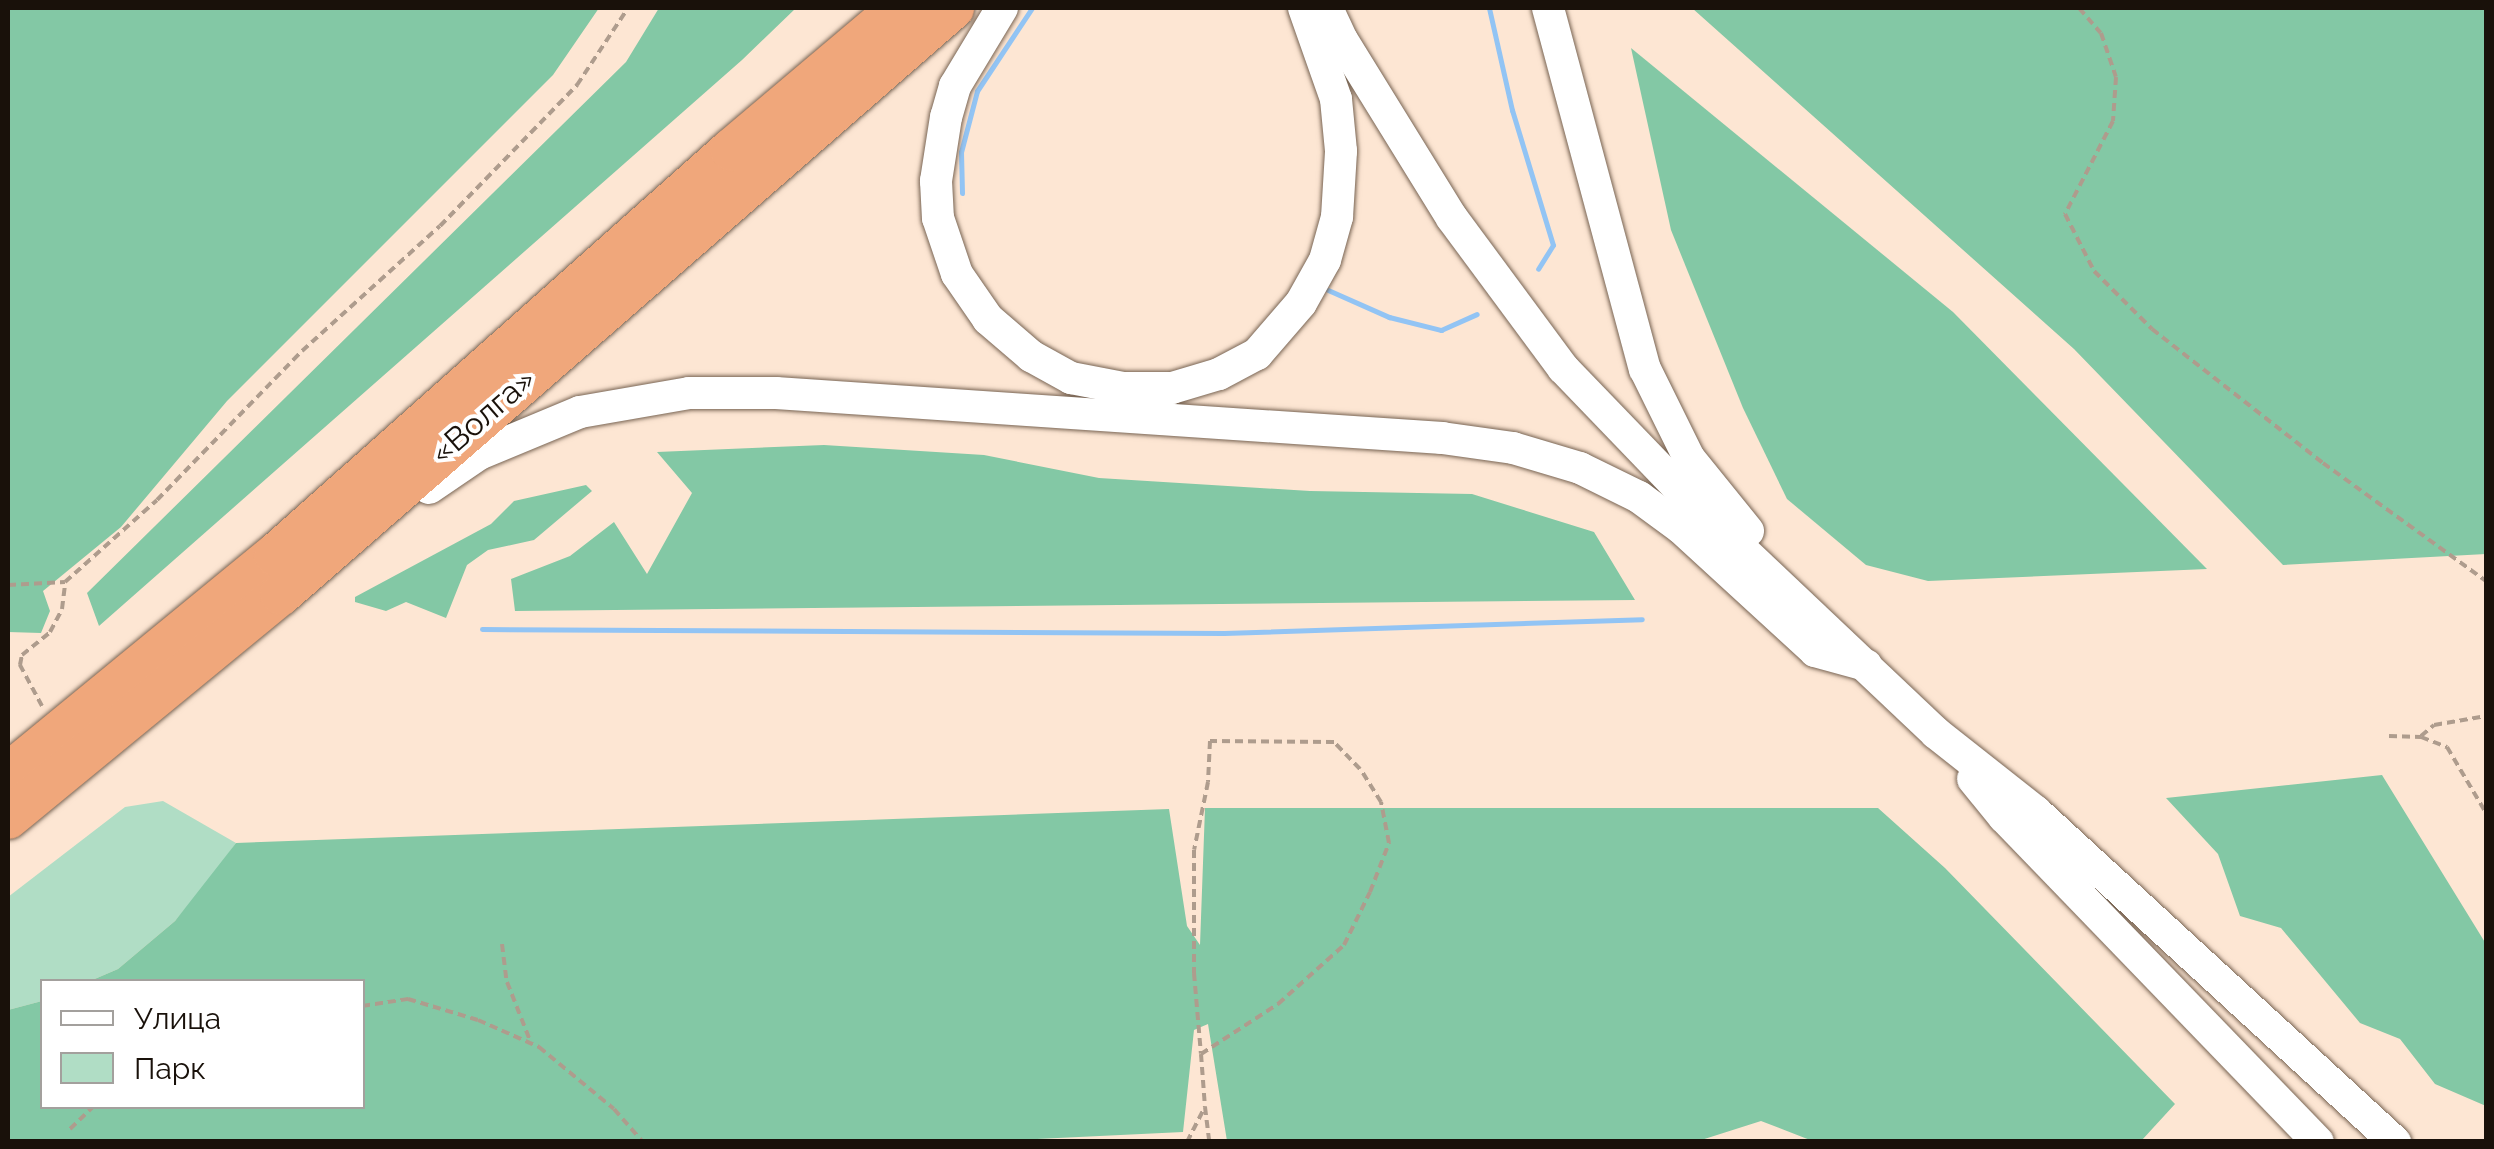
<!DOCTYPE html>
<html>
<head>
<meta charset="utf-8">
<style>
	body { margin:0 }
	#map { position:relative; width:2494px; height:1149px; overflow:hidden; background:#fde6d3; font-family:Raleway,sans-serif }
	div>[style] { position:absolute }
	.green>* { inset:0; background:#b0ddc5 }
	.forest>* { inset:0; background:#83c8a5 }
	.stream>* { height:5px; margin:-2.5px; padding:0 2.5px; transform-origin:2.5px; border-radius:2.5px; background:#92c4f4 }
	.path>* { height:4px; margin-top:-2px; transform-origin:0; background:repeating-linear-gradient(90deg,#ae9c8d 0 8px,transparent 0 13px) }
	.roads { filter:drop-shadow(0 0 2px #786453) drop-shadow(0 0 2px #786453) }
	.secondary>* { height:32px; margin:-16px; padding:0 16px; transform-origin:16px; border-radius:16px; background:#fff }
	.highway>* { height:42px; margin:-21px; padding:0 21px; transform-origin:21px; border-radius:21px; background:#f0a77b }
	span { translate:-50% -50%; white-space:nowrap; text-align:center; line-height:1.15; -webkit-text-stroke:8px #fff; paint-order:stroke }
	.street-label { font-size:32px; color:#19110a }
	.frame { position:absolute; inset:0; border:10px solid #19110a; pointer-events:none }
	.legend { position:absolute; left:40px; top:979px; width:325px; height:130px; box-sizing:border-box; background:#fff; border:2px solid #a3a09d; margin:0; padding:12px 18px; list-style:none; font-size:30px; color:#19110a }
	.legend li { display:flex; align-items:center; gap:20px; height:50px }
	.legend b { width:50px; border:2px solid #a3a09d }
</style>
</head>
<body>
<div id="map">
	<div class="green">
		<div style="clip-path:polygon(163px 801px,236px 843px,207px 883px,175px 921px,118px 969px,90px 981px,42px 982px,42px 1001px,8px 1010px,8px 897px,125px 807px)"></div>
	</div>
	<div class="forest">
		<div style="clip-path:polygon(8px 8px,599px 8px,553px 75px,227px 401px,121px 527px,43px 591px,50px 611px,41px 633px,8px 632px)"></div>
		<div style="clip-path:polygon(659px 8px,796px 8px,742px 60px,99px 626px,87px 593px,626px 62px)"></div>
		<div style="clip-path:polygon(1692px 8px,2486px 8px,2486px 554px,2283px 565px,2074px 349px)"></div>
		<div style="clip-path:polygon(1631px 48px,1953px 312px,2207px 569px,1928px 581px,1866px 565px,1787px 499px,1743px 408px,1671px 230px)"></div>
		<div style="clip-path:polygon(824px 445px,984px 455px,1099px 478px,1310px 491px,1472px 494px,1594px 532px,1635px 600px,515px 611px,511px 579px,570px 556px,614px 522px,647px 574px,692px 493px,657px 452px)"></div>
		<div style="clip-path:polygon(586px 485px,592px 491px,534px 540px,488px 550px,467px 565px,446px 618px,406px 602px,386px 611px,355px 602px,355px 597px,491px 524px,514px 501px)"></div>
		<div style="clip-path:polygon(2382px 775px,2486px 944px,2486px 1106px,2435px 1084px,2400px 1039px,2360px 1023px,2281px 928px,2240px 916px,2218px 854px,2166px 798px)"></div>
		<div style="clip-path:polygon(1205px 808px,1878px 808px,1945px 868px,2175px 1104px,2142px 1140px,1810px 1140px,1761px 1121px,1695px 1142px,1227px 1141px,1208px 1024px,1194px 1030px,1183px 1132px,976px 1142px,8px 1141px,8px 1010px,42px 1001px,42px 1106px,362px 1106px,362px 982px,90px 981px,118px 969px,175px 921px,236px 843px,1169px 809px,1187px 926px,1200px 945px)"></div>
	</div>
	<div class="stream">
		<div style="left:1489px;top:8px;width:105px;rotate:77.3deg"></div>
		<div style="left:1512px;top:110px;width:141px;rotate:73.1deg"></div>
		<div style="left:1553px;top:245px;width:28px;rotate:122deg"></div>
		<div style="left:962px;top:193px;width:41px;rotate:-91.4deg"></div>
		<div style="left:961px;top:152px;width:63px;rotate:-75.3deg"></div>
		<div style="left:977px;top:91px;width:100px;rotate:-56.5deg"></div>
		<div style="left:1328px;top:290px;width:67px;rotate:23.9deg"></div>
		<div style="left:1389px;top:317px;width:54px;rotate:14deg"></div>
		<div style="left:1441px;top:330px;width:39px;rotate:-24deg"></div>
		<div style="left:482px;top:629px;width:742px;rotate:0.31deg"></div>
		<div style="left:1224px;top:633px;width:418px;rotate:-1.9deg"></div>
	</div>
	<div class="path">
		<div style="left:2079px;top:8px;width:33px;rotate:49deg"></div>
		<div style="left:2101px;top:33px;width:46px;rotate:71.2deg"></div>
		<div style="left:2116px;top:77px;width:44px;rotate:93.9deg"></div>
		<div style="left:2113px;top:121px;width:105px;rotate:117.3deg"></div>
		<div style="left:2065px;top:214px;width:64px;rotate:63deg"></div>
		<div style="left:2094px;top:271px;width:82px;rotate:45deg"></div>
		<div style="left:2152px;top:329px;width:217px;rotate:38.1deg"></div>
		<div style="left:2323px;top:463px;width:201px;rotate:35.9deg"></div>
		<div style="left:8px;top:585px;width:57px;rotate:-3deg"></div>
		<div style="left:65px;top:582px;width:123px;rotate:-41.7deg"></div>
		<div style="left:157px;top:500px;width:208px;rotate:-45.8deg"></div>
		<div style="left:302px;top:351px;width:186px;rotate:-42.2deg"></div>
		<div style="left:440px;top:226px;width:197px;rotate:-45.8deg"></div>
		<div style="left:577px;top:85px;width:92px;rotate:-56.5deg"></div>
		<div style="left:42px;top:706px;width:47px;rotate:-118.2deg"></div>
		<div style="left:20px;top:665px;width:10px;rotate:-79deg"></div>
		<div style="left:22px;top:655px;width:36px;rotate:-39deg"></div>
		<div style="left:50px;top:632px;width:26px;rotate:-62deg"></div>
		<div style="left:62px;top:609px;width:26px;rotate:-83deg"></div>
		<div style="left:2389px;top:736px;width:32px;rotate:2deg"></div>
		<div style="left:2421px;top:737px;width:28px;rotate:21deg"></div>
		<div style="left:2447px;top:747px;width:77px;rotate:59.4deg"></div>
		<div style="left:2421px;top:736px;width:17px;rotate:-40deg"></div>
		<div style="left:2434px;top:725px;width:53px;rotate:-9.8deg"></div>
		<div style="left:502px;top:944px;width:38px;rotate:83deg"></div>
		<div style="left:507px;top:982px;width:66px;rotate:68.5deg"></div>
		<div style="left:362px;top:1006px;width:47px;rotate:-8.7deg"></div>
		<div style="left:408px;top:999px;width:73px;rotate:16.7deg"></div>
		<div style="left:478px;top:1020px;width:67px;rotate:23.9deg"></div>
		<div style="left:539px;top:1047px;width:97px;rotate:39.6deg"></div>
		<div style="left:614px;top:1109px;width:44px;rotate:48.7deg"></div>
		<div style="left:1201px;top:1054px;width:92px;rotate:-33deg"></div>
		<div style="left:1278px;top:1004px;width:89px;rotate:-41.8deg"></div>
		<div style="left:1344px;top:945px;width:59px;rotate:-63.9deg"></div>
		<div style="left:1370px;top:892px;width:53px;rotate:-68.8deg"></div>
		<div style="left:1389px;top:843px;width:42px;rotate:-101deg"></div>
		<div style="left:1381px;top:802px;width:39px;rotate:-122deg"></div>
		<div style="left:1360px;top:769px;width:37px;rotate:-134deg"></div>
		<div style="left:1334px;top:742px;width:124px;rotate:-179.5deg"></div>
		<div style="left:1210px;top:741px;width:41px;rotate:92.8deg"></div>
		<div style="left:1208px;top:782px;width:69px;rotate:101.6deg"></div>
		<div style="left:1194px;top:850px;width:123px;rotate:90deg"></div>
		<div style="left:1194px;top:973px;width:81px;rotate:85.1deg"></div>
		<div style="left:1201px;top:1054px;width:53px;rotate:85.7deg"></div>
		<div style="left:1205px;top:1107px;width:35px;rotate:83deg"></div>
		<div style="left:70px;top:1129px;width:33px;rotate:-44deg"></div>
		<div style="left:1187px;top:1142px;width:39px;rotate:-63deg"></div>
	</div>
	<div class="roads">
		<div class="secondary">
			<div style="left:1002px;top:8px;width:91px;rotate:121.1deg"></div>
			<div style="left:955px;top:86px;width:32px;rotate:106deg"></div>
			<div style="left:946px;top:117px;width:65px;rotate:98.9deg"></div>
			<div style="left:936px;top:181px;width:37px;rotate:87deg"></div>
			<div style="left:938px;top:218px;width:59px;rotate:71.3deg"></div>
			<div style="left:957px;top:274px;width:55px;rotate:55.4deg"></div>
			<div style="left:988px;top:319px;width:57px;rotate:40.7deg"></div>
			<div style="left:1031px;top:356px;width:46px;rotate:28.8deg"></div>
			<div style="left:1071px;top:378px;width:53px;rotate:10.9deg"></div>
			<div style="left:1123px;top:388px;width:49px"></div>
			<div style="left:1172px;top:388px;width:49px;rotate:-16.6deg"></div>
			<div style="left:1219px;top:374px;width:43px;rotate:-27.8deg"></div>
			<div style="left:1257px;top:354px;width:67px;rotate:-49.2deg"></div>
			<div style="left:1301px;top:303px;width:49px;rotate:-60.8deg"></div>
			<div style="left:1325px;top:260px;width:45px;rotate:-74.4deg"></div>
			<div style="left:1337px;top:217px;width:66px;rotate:-86.5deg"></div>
			<div style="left:1341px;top:151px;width:52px;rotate:-95.5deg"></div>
			<div style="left:1336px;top:99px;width:96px;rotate:-109.4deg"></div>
			<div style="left:1327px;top:8px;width:35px;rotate:65deg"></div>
			<div style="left:1342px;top:40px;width:209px;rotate:58.3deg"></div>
			<div style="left:1452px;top:218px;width:187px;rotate:53.5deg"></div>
			<div style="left:1563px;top:368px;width:189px;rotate:46.1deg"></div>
			<div style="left:1694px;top:504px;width:333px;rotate:43.4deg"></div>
			<div style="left:1936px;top:733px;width:127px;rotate:38.3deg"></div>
			<div style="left:2036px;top:812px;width:488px;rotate:42.6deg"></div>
			<div style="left:1548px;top:8px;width:374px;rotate:75deg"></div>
			<div style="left:1645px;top:369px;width:99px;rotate:63.7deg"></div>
			<div style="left:1689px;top:458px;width:94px;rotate:51.1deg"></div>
			<div style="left:429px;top:488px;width:60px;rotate:-34.2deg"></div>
			<div style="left:479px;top:454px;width:109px;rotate:-22.6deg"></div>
			<div style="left:580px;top:412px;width:111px;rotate:-9.9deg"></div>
			<div style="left:689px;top:393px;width:87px"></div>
			<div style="left:776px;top:393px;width:668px;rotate:3.87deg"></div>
			<div style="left:1442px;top:438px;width:72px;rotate:8deg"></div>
			<div style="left:1513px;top:448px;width:70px;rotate:16.6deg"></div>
			<div style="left:1580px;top:468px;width:66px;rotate:26.2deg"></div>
			<div style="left:1639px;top:497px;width:52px;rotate:36.4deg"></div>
			<div style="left:1681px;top:528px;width:182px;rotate:42.5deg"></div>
			<div style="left:1815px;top:651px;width:53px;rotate:15.4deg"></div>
			<div style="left:1973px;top:779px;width:49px;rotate:50.8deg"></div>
			<div style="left:2004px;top:817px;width:452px;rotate:46deg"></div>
		</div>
		<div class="highway">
			<div style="left:8px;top:774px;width:345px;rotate:-39.4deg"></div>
			<div style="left:275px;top:555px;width:610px;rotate:-41.61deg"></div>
			<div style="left:731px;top:150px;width:220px;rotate:-40.2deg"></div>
			<div style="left:8px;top:818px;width:353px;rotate:-39.4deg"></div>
			<div style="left:281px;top:594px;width:892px;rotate:-41.09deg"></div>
		</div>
	</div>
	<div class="street-label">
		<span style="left:483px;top:416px;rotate:-41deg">«Волга»</span>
	</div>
	<div class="frame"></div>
	<ul class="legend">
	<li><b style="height:12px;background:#fff"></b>Улица</li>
	<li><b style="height:28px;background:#b0ddc5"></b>Парк</li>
	</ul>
</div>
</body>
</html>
